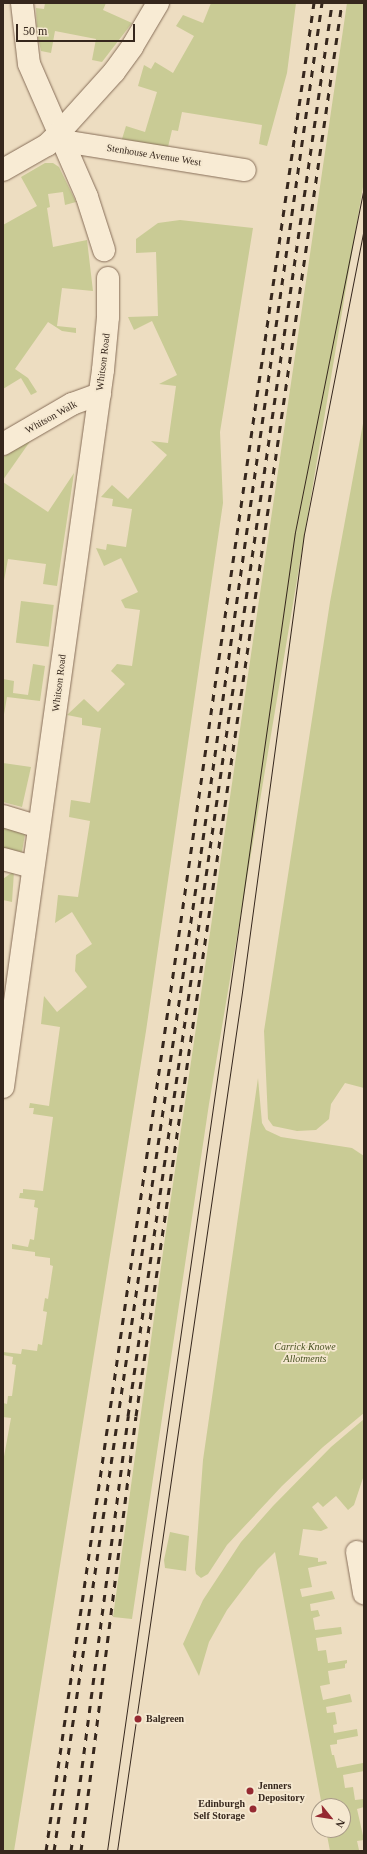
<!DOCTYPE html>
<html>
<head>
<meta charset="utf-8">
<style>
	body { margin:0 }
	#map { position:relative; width:367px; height:1854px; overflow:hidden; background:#edddc1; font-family:"Times New Roman",serif }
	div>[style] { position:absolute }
	.green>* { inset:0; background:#c9cb95; transform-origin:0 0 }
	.roads { filter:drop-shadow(0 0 1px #876e59) drop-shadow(0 0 1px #876e59) }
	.minor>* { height:22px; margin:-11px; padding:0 11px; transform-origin:11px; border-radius:11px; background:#f8ebd4 }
	.tram>* { height:1px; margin:-0.5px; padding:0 0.5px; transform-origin:0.5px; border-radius:0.5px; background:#36271d }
	.rail>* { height:3px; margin-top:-1.5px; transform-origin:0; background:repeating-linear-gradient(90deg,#36271d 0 7px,transparent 0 14px) }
	.dots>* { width:11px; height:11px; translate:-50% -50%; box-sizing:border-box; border:2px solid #f5e8d0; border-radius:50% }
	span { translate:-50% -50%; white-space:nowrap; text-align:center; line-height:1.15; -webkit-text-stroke:3.5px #f5e8d0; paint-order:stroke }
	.street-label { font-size:10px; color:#36271d }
	.park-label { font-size:10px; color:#4a5324; font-style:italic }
	.poi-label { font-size:10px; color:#36271d; font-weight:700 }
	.left { translate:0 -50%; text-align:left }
	.right { translate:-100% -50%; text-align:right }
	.frame { position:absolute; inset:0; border:4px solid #36271d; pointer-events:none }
	.north { position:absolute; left:311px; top:1798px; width:40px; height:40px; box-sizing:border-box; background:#f5e8d0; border:1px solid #a99b88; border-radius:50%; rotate:120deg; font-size:11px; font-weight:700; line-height:16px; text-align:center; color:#36271d }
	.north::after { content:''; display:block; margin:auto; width:14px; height:18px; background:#952931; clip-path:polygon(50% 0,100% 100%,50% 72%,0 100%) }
	.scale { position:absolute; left:16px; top:24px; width:119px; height:18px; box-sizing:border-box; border:2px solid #36271d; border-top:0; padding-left:5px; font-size:12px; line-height:14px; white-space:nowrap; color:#36271d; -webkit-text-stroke:3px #f5e8d0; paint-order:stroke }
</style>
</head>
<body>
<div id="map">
	<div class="green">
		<div style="clip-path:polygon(45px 3px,106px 3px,103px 10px,132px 23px,102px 62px,92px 60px,96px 39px,55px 31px,51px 53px,41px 51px,37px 32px,36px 8px,44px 9px)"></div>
		<div style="clip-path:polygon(211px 3px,296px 3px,287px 73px,267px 146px,259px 144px,262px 125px,182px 112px,178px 131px,172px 130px,168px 147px,122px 139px,126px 126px,145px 132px,157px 92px,138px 86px,144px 65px,151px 69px,155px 62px,173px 73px,194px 36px,176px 26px,183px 15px,203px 23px)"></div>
		<div style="clip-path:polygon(347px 3px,364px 3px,364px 181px,209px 1104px,132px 1619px,113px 1617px,164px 1245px)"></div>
		<div style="clip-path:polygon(45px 163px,53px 163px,59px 167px,76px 202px,65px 205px,63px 192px,48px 194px,50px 207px,47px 208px,53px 247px,87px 240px,93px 291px,62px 288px,57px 326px,76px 328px,76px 333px,62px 331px,48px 322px,15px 369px,28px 378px,37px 392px,31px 395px,21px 378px,3px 389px,3px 225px,37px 206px,21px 177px)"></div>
		<div style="clip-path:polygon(180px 220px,253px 228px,220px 432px,223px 503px,146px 1031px,14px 1851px,3px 1851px,3px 1462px,11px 1418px,3px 1417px,3px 1403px,7px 1404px,8px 1396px,12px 1396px,16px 1365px,12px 1364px,13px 1357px,3px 1355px,3px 1352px,21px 1354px,22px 1349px,37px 1351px,38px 1344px,42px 1345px,47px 1312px,43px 1311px,45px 1298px,48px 1299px,53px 1266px,50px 1265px,50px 1258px,35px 1256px,35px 1252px,12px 1249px,12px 1244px,28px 1247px,30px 1239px,34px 1240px,38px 1208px,34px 1207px,35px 1200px,19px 1198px,20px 1193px,23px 1193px,23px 1189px,43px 1191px,53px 1117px,33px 1114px,34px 1108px,29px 1108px,30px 1103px,49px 1106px,60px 1027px,41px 1024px,44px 996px,57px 1012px,87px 987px,75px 971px,76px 955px,92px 944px,72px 912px,55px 923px,58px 895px,78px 897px,90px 821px,69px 817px,70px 808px,71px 800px,90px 803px,101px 728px,82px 725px,82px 718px,67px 715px,84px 699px,98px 712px,125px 684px,111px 671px,117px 664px,132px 666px,140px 610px,125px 608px,121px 600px,138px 592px,121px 558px,104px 566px,96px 548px,106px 550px,107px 544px,126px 547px,132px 509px,112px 506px,113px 499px,101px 497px,112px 485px,128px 499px,167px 455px,151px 441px,168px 443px,176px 386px,159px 384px,177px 375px,152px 321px,134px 330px,128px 317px,158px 316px,156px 252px,136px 253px,136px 239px,158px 223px)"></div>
		<div style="clip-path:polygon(364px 418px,364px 1088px,345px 1083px,331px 1104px,329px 1119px,316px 1130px,297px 1131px,273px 1126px,268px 1119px,264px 1031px,330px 602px)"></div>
		<div style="clip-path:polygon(31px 440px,3px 480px,3px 457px)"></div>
		<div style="clip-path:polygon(74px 473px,57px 586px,43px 584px,46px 564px,8px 559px,3px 586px,3px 482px,48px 512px)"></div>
		<div style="left:21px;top:601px;width:33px;height:42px;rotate:7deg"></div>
		<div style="clip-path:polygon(33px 664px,45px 666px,40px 701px,7px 697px,3px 720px,3px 679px,14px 681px,13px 693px,28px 695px)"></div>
		<div style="clip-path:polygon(3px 763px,31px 767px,22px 807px,3px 802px)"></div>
		<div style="clip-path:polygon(3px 825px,25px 834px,22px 852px,3px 848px)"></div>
		<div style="clip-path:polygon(14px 871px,12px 902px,3px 900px,3px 879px)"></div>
		<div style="clip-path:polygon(258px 1078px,262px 1123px,266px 1130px,281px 1137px,352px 1148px,364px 1156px,364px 1413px,323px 1447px,282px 1486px,227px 1545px,208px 1574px,201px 1578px,196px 1574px,195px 1569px,203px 1460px)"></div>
		<div style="clip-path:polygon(364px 1419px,364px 1475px,354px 1505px,348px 1510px,336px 1496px,323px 1507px,318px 1502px,312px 1507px,328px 1528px,321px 1531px,303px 1529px,299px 1555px,318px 1558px,318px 1562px,326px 1561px,327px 1564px,308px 1568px,312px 1587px,300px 1589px,302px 1597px,332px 1591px,335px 1599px,310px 1604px,311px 1611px,318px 1610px,320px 1616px,313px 1618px,315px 1630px,341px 1627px,342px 1634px,316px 1638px,318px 1651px,326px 1650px,328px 1663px,347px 1660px,347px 1663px,345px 1664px,345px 1668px,328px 1671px,330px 1684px,320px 1686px,323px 1700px,350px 1694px,352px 1702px,326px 1707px,327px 1713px,335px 1712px,337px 1724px,333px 1725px,334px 1733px,357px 1729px,358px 1736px,337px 1740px,337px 1744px,330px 1745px,332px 1755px,334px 1755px,337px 1768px,363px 1763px,364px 1767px,364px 1771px,343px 1775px,345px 1788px,353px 1787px,355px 1800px,364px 1799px,364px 1807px,357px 1809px,364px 1840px,357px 1841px,359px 1850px,330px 1851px,326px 1830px,343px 1830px,343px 1806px,322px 1806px,275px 1552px,258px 1569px,227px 1610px,209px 1642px,199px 1676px,183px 1644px,203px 1600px,241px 1542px,273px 1506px,331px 1447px)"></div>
		<div style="clip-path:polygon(170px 1532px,189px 1536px,186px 1571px,165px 1568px,164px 1560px)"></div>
	</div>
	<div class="roads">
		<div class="minor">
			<div style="left:22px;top:3px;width:61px;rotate:83.5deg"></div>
			<div style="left:29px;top:64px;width:145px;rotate:66.4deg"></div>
			<div style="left:87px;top:197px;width:56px;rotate:72.2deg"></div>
			<div style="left:63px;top:141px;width:184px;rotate:9.1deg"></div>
			<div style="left:3px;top:170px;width:51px;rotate:-29.6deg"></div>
			<div style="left:47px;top:145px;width:16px;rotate:-45deg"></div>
			<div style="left:58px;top:134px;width:84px;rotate:-47.9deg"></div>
			<div style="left:114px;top:72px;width:31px;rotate:-54deg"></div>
			<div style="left:132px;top:47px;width:51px;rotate:-59.4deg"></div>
			<div style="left:3px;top:444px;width:80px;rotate:-30.1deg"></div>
			<div style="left:72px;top:404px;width:30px;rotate:-20deg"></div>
			<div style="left:3px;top:816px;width:37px;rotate:17deg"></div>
			<div style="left:3px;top:859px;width:31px;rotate:15deg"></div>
			<div style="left:3px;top:1087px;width:724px;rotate:-82.06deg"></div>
			<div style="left:103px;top:370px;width:53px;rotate:-84.6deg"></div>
			<div style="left:108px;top:317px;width:39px;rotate:-90deg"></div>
			<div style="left:357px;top:1552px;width:42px;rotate:80.3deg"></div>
		</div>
	</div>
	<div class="tram">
		<div style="left:107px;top:1851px;width:1332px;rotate:-81.89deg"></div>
		<div style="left:295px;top:532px;width:353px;rotate:-78.7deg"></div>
		<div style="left:117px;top:1851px;width:868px;rotate:-81.72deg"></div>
		<div style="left:242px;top:992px;width:462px;rotate:-82.3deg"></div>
		<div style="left:304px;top:534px;width:313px;rotate:-78.9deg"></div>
	</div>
	<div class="rail">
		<div style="left:46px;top:1851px;width:1867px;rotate:-81.75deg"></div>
		<div style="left:54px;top:1851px;width:995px;rotate:-81.62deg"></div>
		<div style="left:199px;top:867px;width:873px;rotate:-81.9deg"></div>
		<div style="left:71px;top:1851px;width:439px;rotate:-82.5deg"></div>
		<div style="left:128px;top:1416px;width:1428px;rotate:-81.78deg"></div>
		<div style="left:81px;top:1851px;width:438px;rotate:-82.8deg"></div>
		<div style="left:136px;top:1416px;width:1428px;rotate:-81.71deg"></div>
	</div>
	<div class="dots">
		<div style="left:138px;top:1719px;background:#952931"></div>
		<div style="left:250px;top:1791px;background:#952931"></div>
		<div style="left:253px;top:1809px;background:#952931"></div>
	</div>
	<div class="street-label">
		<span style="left:154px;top:155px;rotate:9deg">Stenhouse Avenue West</span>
		<span style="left:103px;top:362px;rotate:-83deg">Whitson Road</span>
		<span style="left:51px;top:417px;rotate:-29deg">Whitson Walk</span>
		<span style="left:59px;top:683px;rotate:-83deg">Whitson Road</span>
	</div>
	<div class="park-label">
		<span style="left:305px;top:1352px">Carrick Knowe<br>Allotments</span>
	</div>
	<div class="poi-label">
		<span class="left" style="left:146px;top:1719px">Balgreen</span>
		<span class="left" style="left:258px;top:1791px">Jenners<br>Depository</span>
		<span class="right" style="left:245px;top:1809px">Edinburgh<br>Self Storage</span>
	</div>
	<div class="frame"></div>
	<div class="north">N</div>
	<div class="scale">50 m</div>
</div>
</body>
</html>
